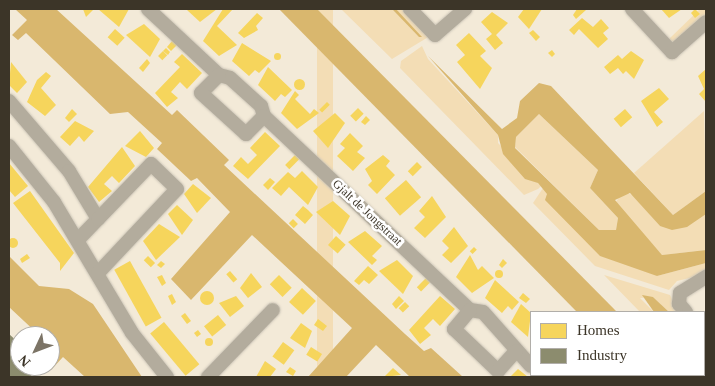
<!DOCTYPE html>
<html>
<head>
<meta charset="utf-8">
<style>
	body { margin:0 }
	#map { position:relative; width:715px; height:386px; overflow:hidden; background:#f3ead8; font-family:"Times New Roman",serif }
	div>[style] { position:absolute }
	.green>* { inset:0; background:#f3ddb5; transform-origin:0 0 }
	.water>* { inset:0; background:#d9b76e; transform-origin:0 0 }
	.homes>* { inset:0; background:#f6d55c; transform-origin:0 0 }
	.round { border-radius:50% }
	.industry>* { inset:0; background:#8c8c6e }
	.roads { filter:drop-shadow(0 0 1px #ccc5b7) drop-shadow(0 0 1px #ccc5b7) }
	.minor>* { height:14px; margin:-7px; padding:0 7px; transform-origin:7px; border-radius:7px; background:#b3ac9d }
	span { translate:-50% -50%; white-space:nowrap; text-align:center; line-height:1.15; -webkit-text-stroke:5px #fff; paint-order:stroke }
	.street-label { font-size:12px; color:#3c3528 }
	.frame { position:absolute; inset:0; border:10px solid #3c3528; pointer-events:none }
	.legend { position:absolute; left:530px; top:311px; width:175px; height:65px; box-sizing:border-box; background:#fff; border:1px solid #b1aea9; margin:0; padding:6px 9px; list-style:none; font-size:15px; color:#3c3528 }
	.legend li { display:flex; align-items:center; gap:10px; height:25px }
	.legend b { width:25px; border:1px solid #b1aea9 }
	.north { position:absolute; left:10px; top:326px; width:50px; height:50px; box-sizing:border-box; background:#fff; border:1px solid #b1aea9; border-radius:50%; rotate:227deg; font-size:14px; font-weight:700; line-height:20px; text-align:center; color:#3c3528 }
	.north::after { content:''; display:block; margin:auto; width:18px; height:22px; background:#7c7466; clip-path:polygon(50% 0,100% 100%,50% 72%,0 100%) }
</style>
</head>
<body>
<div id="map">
	<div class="green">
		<div style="left:317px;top:9px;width:16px;height:426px"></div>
		<div style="clip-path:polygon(341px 9px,392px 9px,419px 37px,396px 9px,404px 9px,430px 36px,392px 59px)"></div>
		<div style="clip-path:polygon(700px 9px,706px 9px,706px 25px,667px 46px,670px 38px)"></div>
		<div style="clip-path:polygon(422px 46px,428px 59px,498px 135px,498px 143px,541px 186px,538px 189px,524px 195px,400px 68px,401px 61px)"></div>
		<div style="clip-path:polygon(704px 111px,706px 191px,673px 215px,634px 173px)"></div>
		<div style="clip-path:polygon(539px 114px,598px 170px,590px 188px,618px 218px,616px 230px,599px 230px,515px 147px,516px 137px)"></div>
		<div style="clip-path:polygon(543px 188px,657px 276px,706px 263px,706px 274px,677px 281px,669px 290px,595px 266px,533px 203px)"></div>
		<div style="clip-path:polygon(623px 192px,633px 195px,660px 226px,706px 214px,706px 250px,662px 255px,615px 203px)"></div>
		<div style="clip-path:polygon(604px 275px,670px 295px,678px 312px,669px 312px,653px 297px,640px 298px,654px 312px,640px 312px)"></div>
	</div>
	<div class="water">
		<div style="clip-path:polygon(15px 9px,56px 9px,172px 115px,177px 110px,229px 160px,224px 165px,405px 334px,424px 351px,431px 348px,463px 377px,410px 377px,376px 345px,346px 377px,308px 377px,352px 328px,252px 235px,191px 300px,171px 279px,230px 212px,197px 178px,191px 181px,157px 149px,162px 143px,128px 112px,110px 114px,26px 33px,18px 40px,12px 35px,27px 20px)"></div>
		<div style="clip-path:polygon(279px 9px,317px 9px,617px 312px,577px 312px)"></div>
		<div style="clip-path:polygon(392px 9px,396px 9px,422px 37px,419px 37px)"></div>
		<div style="clip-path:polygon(evenodd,428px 56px,502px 129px,517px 118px,520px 101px,539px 83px,551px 86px,673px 215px,706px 191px,706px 214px,687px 227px,672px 230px,660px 226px,630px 193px,615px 200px,662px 255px,706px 250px,706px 263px,657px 276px,600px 256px,545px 200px,547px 194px,538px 183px,525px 179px,503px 154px,498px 135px,428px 56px,539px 114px,598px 170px,590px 188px,618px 218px,616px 230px,599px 230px,515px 148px,516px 137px,539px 114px)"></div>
		<div style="clip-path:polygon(9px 256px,39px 286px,69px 289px,93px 304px,142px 377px,85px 377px,63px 357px,51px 370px,47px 366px,50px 336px,40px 336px,9px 307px)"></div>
		<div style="clip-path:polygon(642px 295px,653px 297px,669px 312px,654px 312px)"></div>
		<div style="left:639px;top:375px;width:40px;height:3px"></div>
	</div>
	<div class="homes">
		<div style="clip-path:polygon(83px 9px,94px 9px,86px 17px)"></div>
		<div style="clip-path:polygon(98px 9px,129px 9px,119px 27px)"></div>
		<div style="clip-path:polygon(217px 9px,200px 22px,187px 10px,188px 9px)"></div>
		<div style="clip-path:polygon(223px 9px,233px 9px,217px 26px,237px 45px,219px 56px,203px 41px)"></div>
		<div style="clip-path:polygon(524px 9px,542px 9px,529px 29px,518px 17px)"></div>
		<div style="clip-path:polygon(577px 9px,586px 10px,576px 19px,573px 15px)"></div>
		<div style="clip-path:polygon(661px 9px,682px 9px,669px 18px)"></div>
		<div style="clip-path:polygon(695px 9px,700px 14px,695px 18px,691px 13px)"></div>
		<div style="clip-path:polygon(492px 12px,508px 23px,496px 35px,503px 43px,495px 50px,486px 39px,492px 34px,481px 22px)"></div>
		<div style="clip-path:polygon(257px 13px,263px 18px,256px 26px,258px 30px,244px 38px,238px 33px)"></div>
		<div style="clip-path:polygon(582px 18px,593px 27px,601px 19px,609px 28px,603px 33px,608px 39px,598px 48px,579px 29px,574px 35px,569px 30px)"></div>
		<div style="clip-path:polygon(144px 24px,160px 39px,150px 57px,126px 35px)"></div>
		<div style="left:115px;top:29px;width:13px;height:11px;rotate:42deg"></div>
		<div style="clip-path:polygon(533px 30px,540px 37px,536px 41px,529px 33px)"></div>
		<div style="clip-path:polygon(469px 33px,486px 51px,480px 56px,492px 68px,480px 89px,457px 62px,465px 55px,456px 45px)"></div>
		<div style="clip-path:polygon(172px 41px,177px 45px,171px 51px,167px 47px)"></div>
		<div style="clip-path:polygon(242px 43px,271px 61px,259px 73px,255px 70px,249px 76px,232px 61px)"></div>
		<div style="clip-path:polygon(166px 48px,170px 52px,168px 55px,163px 51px)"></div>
		<div style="clip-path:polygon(552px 50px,555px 54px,552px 57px,548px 53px)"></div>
		<div style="left:163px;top:51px;width:6px;height:7px;rotate:45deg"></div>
		<div style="clip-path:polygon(631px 51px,644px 60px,634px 79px,626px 71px,623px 74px,618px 68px,610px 74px,604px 67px,618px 55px,622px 59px)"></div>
		<div class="round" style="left:273.5px;top:52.5px;width:7px;height:7px"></div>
		<div style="clip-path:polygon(182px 54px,202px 73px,187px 89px,180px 82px,171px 92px,178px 98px,167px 107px,155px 93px,180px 67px,174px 62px)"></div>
		<div style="clip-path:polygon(147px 59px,150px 63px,143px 72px,139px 68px)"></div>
		<div style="clip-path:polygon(11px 62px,27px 82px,17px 93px,9px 85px)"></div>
		<div style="clip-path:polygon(268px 67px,292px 90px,285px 97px,281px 94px,275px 101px,258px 85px)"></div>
		<div style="clip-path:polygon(706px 69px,706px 102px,699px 94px,704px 89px,698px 76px)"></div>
		<div style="clip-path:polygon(46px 72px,51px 76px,41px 88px,56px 105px,45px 116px,27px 102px,37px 80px)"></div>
		<div class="round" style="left:293.5px;top:78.5px;width:11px;height:11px"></div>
		<div style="clip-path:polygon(659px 88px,669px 99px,654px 112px,663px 122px,657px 127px,641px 101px)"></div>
		<div style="clip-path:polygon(295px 91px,299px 95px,295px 99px,310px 114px,314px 109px,319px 113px,297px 129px,281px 113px)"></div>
		<div style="left:327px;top:102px;width:4px;height:11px;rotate:45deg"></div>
		<div style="left:358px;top:108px;width:8px;height:11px;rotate:45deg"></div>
		<div style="clip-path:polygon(72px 109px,77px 114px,69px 122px,65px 118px)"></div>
		<div style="left:625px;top:109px;width:11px;height:15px;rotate:49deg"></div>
		<div style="clip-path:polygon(335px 113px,345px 123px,328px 148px,313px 131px)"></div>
		<div style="clip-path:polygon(366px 116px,370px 120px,365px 125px,361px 122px)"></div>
		<div style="clip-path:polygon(75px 121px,94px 131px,84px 142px,79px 136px,70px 146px,60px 137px)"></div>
		<div style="clip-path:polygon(140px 131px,154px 148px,146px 157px,125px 146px)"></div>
		<div style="clip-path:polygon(265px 132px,280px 146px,248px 179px,233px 166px,241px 157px,248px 164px,257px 155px,250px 148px)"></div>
		<div style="clip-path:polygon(350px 133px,363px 146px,357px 152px,365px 158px,353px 171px,337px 156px,345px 148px,340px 144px)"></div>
		<div style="clip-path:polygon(122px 147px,135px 166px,119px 183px,112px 176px,104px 184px,112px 191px,99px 202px,88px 187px)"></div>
		<div style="left:295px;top:155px;width:6px;height:14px;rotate:45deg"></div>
		<div style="clip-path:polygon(383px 155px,390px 161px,386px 166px,395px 175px,377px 194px,368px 185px,372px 181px,365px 169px)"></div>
		<div style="left:417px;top:162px;width:7px;height:13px;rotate:45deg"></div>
		<div style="clip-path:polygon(9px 163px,28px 186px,15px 197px,9px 190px)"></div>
		<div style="clip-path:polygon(302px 171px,318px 187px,308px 205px,289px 187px,281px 196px,272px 188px,288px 172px,295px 178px)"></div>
		<div style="clip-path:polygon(270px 178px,275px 182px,268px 190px,263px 185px)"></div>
		<div style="left:406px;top:180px;width:23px;height:28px;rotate:49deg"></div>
		<div style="clip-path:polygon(193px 184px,211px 198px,197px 213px,184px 194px)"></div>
		<div style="clip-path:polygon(30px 191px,74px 253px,60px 271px,60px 263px,13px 203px)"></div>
		<div style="clip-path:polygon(432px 196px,446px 217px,425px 238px,414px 228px,425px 217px,419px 211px)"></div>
		<div style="clip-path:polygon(333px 201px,350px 216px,340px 235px,316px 212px)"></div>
		<div style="clip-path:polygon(177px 205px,193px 220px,182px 235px,168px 214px)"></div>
		<div style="clip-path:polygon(303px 206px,308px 210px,304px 215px,308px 210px,313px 215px,305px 224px,295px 215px)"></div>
		<div style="left:293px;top:219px;width:7px;height:6px;rotate:45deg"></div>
		<div style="clip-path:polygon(159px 224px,180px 237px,156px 260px,143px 241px)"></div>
		<div style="clip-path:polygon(454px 227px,468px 246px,451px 263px,442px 255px,449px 248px,442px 241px)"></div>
		<div style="clip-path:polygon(365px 231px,382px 246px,372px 256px,377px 260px,372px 265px,348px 242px)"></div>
		<div style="left:336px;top:236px;width:13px;height:12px;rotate:42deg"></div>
		<div class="round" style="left:8px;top:238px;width:10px;height:10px"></div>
		<div style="left:474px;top:247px;width:4px;height:6px;rotate:45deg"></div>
		<div style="clip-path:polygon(27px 254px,30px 258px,22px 263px,20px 259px)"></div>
		<div style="clip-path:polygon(470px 255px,478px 270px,482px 266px,494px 278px,472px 293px,456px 277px)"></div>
		<div style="left:148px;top:256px;width:10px;height:6px;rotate:45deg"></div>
		<div style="clip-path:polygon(503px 259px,507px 263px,502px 268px,499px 265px)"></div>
		<div style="clip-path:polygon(397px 260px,413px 276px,403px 294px,379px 271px)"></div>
		<div style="left:130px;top:261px;width:65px;height:18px;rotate:61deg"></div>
		<div style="clip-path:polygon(161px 261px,165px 264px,161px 268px,157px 265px)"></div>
		<div style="clip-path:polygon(368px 266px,378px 275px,369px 284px,364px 280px,359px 285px,354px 281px)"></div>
		<div class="round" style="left:495px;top:270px;width:8px;height:8px"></div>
		<div style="left:230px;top:271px;width:11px;height:5px;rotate:49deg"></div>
		<div style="clip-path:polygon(251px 273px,262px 287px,248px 298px,240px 288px)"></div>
		<div style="clip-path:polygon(162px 275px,166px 283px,162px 286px,157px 277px)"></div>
		<div style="left:279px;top:275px;width:18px;height:13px;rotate:45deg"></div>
		<div style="left:426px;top:278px;width:6px;height:13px;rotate:45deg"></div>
		<div style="clip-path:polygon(495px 280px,519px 302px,512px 310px,508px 306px,502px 313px,485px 298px)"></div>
		<div style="left:302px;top:288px;width:19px;height:19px;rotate:43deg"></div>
		<div class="round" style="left:200px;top:291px;width:14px;height:14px"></div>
		<div style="clip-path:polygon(523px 293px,530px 299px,526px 303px,519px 298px)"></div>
		<div style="clip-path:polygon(172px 294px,176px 302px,172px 305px,168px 296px)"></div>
		<div style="clip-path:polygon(236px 296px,244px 306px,230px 317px,219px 303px)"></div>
		<div style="clip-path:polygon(399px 296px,404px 301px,396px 309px,392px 304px)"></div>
		<div style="clip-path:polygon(440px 296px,455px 309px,440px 326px,433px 319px,424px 328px,431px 335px,420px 344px,409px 330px)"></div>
		<div style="left:405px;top:302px;width:6px;height:9px;rotate:45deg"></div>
		<div style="clip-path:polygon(521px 304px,531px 313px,528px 337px,511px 322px)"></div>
		<div style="left:185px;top:313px;width:10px;height:5px;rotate:53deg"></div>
		<div style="left:218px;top:315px;width:13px;height:18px;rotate:51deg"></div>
		<div style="clip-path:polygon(318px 319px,327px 326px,323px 331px,314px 325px)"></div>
		<div style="left:164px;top:322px;width:55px;height:18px;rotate:50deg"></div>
		<div style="clip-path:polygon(301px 323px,312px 331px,305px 348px,290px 338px)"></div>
		<div style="left:198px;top:330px;width:5px;height:5px;rotate:53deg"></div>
		<div class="round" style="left:205px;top:338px;width:8px;height:8px"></div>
		<div style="left:283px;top:342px;width:14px;height:18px;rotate:36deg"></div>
		<div style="left:311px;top:347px;width:13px;height:9px;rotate:32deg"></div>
		<div style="clip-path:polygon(265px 361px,276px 369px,270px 377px,256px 377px)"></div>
		<div style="clip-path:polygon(290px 367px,296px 371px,293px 376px,286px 372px)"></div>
		<div style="clip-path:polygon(393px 368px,401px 375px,384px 377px)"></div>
		<div style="clip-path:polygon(518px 369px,528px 377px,510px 377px)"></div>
		<div style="clip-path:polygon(569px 375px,585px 375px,588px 377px,567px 377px)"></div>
	</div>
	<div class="industry">
		<div style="clip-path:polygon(9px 334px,20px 344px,20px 366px,33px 377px,9px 377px)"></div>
	</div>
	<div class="roads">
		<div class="minor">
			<div style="left:148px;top:9px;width:97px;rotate:42.9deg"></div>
			<div style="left:219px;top:75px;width:11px;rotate:15deg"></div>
			<div style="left:230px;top:78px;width:42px;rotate:42.1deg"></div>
			<div style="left:261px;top:106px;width:10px;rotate:73deg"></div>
			<div style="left:264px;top:116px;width:283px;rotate:43.3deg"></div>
			<div style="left:470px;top:310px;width:13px;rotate:9deg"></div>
			<div style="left:483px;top:312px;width:72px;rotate:48.4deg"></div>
			<div style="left:410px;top:9px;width:36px;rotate:46deg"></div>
			<div style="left:435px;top:35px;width:40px;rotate:-41deg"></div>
			<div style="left:632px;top:9px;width:59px;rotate:47.1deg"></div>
			<div style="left:672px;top:52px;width:45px;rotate:-41.4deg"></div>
			<div style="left:219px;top:75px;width:25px;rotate:135deg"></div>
			<div style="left:201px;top:93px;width:61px;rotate:42.3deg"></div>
			<div style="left:246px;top:134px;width:25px;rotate:-45deg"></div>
			<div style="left:9px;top:101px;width:92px;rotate:49.4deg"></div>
			<div style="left:69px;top:171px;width:56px;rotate:58.9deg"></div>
			<div style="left:98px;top:219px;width:28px;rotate:134deg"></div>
			<div style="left:9px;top:146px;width:72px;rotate:51.2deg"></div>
			<div style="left:54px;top:202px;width:152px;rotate:59.2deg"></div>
			<div style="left:132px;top:333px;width:56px;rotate:51.5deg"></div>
			<div style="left:98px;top:273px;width:115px;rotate:-46.8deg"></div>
			<div style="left:177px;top:189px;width:36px;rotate:-136deg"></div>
			<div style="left:151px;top:164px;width:76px;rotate:133.9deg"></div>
			<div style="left:470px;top:310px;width:25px;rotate:130deg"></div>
			<div style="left:454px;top:329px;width:61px;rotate:43.7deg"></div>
			<div style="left:498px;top:371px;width:27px;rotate:-48deg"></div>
			<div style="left:686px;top:312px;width:11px;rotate:-131deg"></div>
			<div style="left:679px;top:304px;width:11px;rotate:-85deg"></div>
			<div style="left:680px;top:293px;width:31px;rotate:-32deg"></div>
			<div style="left:704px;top:330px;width:4px;rotate:56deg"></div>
			<div style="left:541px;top:375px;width:3px;rotate:45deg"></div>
			<div style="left:208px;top:377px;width:93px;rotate:-45.9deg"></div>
		</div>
	</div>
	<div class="street-label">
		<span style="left:367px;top:213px;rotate:43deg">Gjalt de Jongstraat</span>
	</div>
	<div class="frame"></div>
	<ul class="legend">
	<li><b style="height:14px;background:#f6d55c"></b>Homes</li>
	<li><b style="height:14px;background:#8c8c6e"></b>Industry</li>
	</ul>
	<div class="north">N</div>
</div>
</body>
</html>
